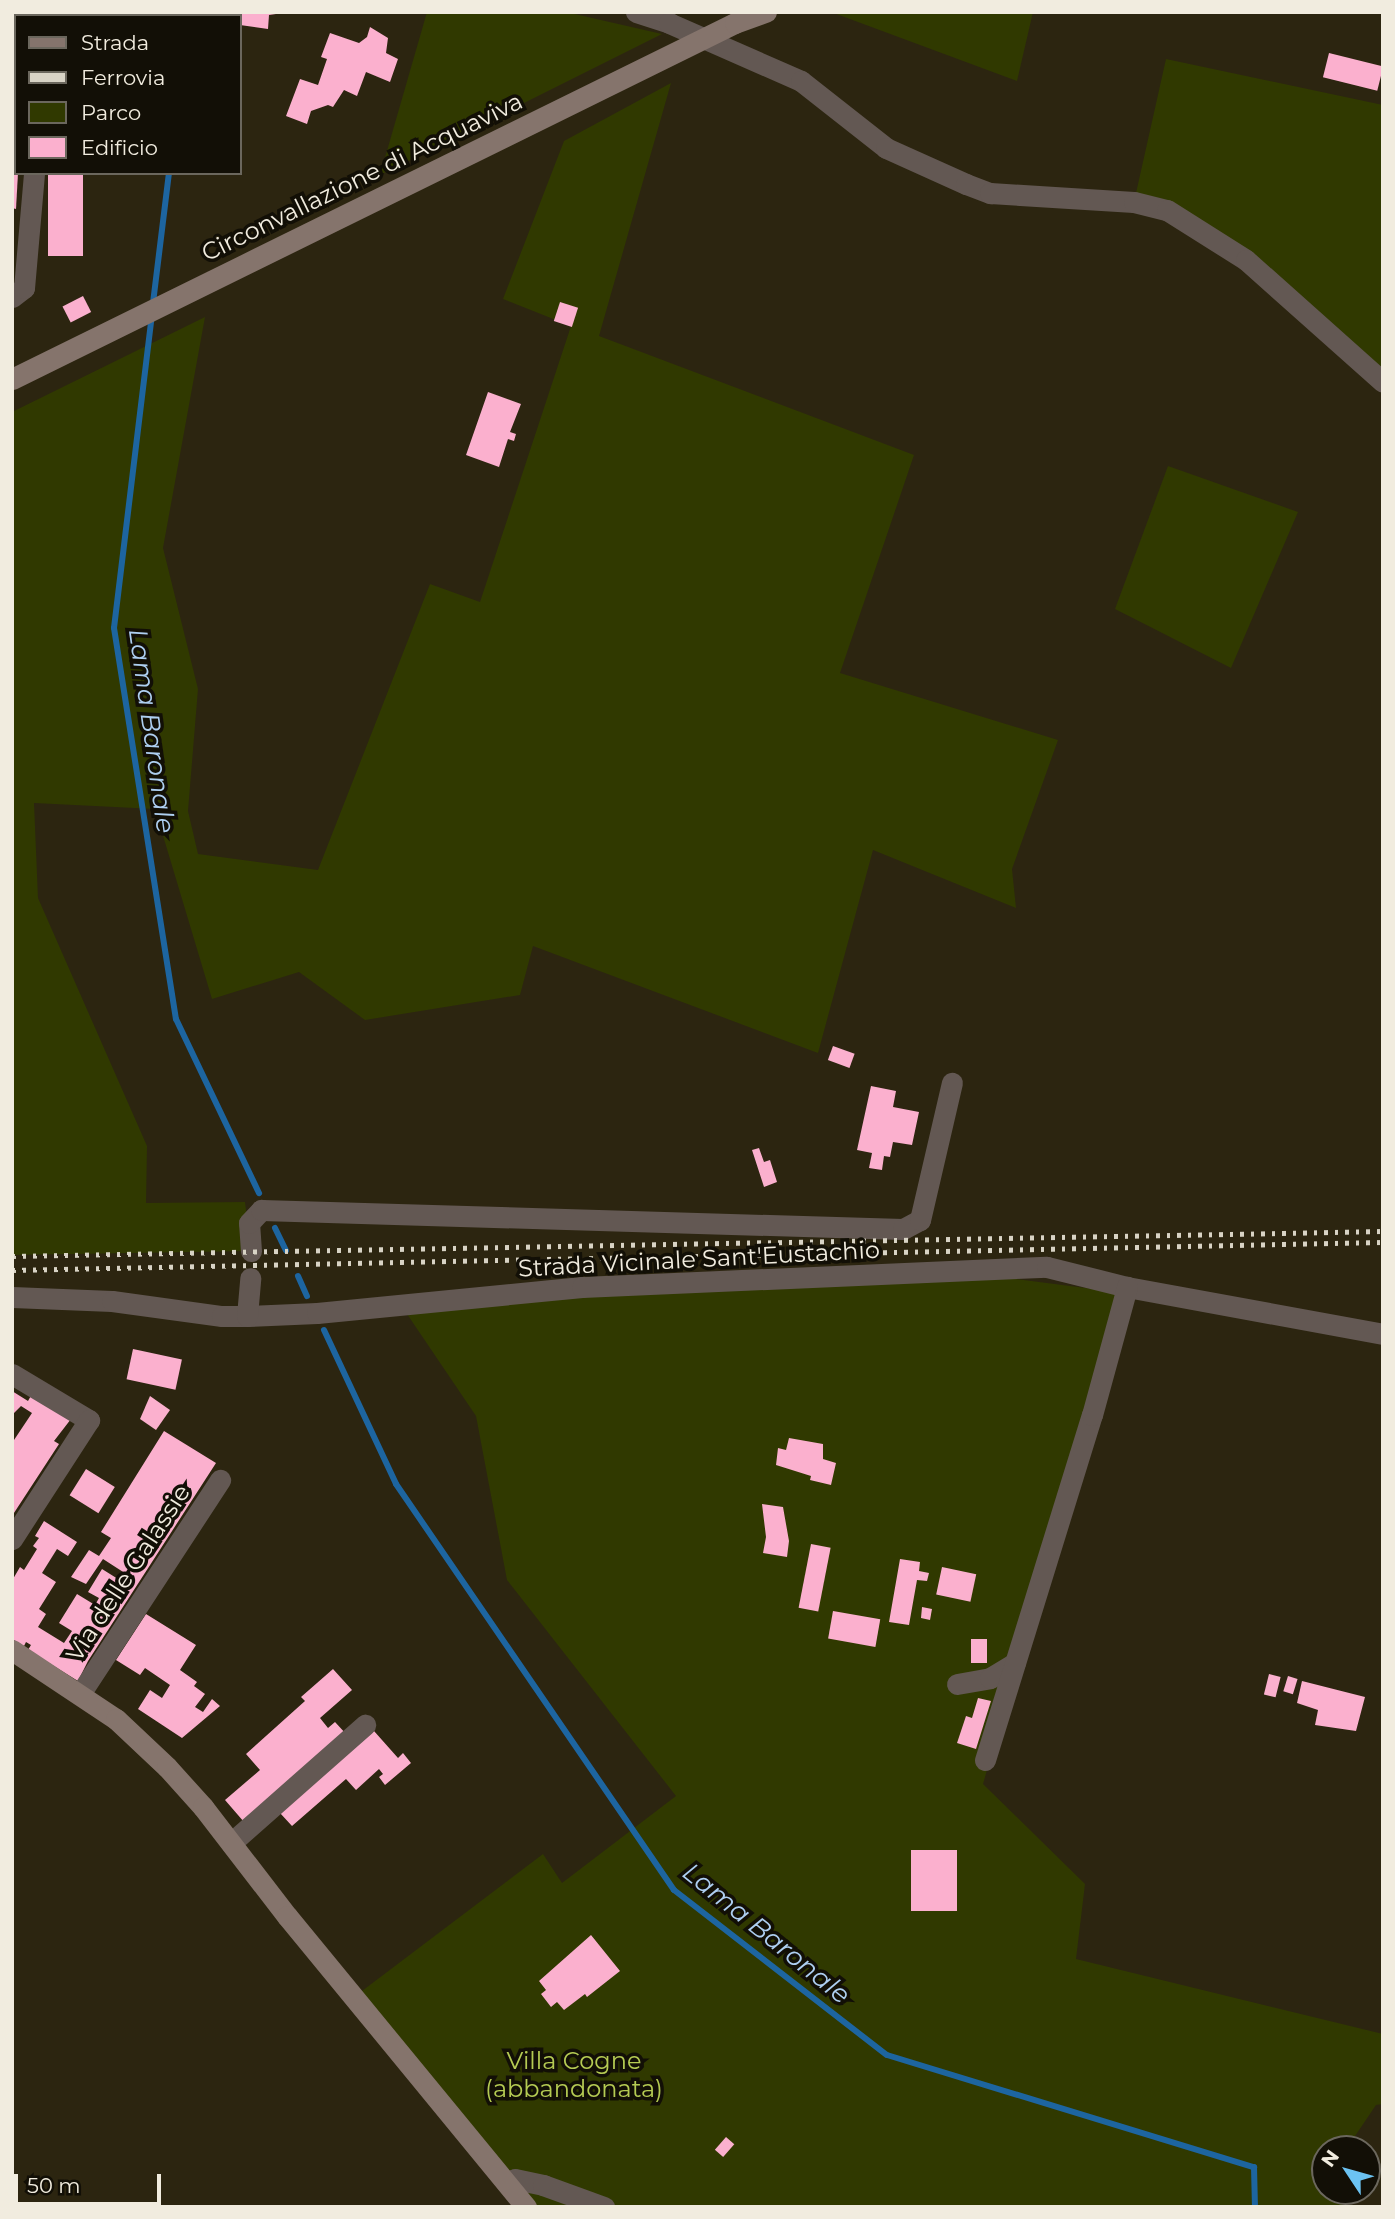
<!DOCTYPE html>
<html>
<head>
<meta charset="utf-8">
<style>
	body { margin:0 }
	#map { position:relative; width:1395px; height:2219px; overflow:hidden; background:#2c2510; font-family:Montserrat,sans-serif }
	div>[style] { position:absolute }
	.green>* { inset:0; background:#303900 }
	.stream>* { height:6px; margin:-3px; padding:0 3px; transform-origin:3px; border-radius:3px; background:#1d65a0 }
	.building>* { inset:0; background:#fbb0ce; transform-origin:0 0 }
	.street>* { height:21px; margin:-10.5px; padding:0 10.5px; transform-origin:10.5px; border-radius:10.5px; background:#635853 }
	.secondary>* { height:21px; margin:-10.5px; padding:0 10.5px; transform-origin:10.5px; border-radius:10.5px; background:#85746c }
	.rail>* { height:5px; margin-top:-2.5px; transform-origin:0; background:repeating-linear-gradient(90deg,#d8d3c5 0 3.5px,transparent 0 10.5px) }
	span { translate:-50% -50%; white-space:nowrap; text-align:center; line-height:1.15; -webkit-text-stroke:7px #120f06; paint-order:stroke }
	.street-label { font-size:24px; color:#f1ecdf }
	.park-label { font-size:24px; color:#b5cb53 }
	.water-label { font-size:26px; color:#aecff1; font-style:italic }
	.frame { position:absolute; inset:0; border:14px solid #f1ecdf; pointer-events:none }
	.legend { position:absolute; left:14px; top:14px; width:228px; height:161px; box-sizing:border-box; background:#120f06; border:2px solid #6b675d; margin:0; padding:9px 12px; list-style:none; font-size:21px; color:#f1ecdf }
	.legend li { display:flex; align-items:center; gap:14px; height:35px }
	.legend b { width:35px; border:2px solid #6b675d }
	.north { position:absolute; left:1311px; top:2135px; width:70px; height:70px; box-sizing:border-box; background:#120f06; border:2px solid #6b675d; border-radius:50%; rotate:306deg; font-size:19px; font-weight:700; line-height:28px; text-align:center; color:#f1ecdf }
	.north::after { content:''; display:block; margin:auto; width:24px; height:32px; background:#6cc3f2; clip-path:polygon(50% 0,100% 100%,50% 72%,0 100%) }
	.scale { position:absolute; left:14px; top:2174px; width:147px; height:32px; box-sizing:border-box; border:4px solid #f1ecdf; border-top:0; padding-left:9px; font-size:21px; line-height:24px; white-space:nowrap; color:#f1ecdf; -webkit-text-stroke:5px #120f06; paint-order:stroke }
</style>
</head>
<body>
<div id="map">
	<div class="green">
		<div style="clip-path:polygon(427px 12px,566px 12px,662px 34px,380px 175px)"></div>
		<div style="clip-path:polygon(831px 12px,1033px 12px,1017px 81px)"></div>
		<div style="clip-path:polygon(1166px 59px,1383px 105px,1383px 382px,1258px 270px,1134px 202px)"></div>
		<div style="clip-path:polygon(671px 83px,599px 336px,914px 455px,840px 673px,1058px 740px,1012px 869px,1016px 908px,873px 850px,818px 1053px,533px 946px,520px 995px,365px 1020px,299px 972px,212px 999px,155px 809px,34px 803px,38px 898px,147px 1146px,146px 1203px,245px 1202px,251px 1251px,12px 1255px,12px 412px,205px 317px,163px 548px,198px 689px,188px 811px,198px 854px,318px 870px,430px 584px,480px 602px,571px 326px,503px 299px,564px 141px)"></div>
		<div style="clip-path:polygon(1168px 466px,1298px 512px,1231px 668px,1115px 609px)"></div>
		<div style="clip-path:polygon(1001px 1277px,1124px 1293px,983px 1784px,1085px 1884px,1076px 1959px,1383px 2034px,1383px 2104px,1376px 2105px,1353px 2139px,1351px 2149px,1325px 2149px,1325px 2191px,1344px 2191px,1342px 2207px,526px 2207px,354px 1997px,543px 1854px,562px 1883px,676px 1796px,507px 1580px,476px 1416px,407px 1314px,511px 1297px)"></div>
	</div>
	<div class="stream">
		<div style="left:188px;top:16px;width:4px;rotate:-90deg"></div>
		<div style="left:153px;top:303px;width:131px;rotate:-83deg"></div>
		<div style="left:152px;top:314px;width:316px;rotate:96.9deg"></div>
		<div style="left:114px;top:628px;width:396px;rotate:81deg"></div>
		<div style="left:176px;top:1019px;width:193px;rotate:64.5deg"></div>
		<div style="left:275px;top:1228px;width:25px;rotate:64deg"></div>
		<div style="left:298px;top:1276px;width:22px;rotate:66deg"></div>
		<div style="left:324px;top:1330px;width:170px;rotate:64.9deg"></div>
		<div style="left:396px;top:1484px;width:492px;rotate:55.6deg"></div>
		<div style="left:674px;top:1890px;width:269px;rotate:37.8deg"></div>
		<div style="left:887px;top:2055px;width:384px;rotate:17deg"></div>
		<div style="left:1254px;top:2167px;width:40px;rotate:88.6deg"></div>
	</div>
	<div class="building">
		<div style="clip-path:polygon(12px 12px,31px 12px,31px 16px,16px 16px,16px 26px,12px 27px)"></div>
		<div style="left:62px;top:12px;width:37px;height:4px"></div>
		<div style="clip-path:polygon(226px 12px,276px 12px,276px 14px,269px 15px,268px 29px,240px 25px,240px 16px,226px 16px)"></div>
		<div style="clip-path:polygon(370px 27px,388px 38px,386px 53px,398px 59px,390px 82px,366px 72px,357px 96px,344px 90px,333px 107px,328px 105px,311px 111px,307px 124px,286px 116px,300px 79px,318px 85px,327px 59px,321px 57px,330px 33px,359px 43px,367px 37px)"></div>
		<div style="left:16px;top:47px;width:90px;height:9px;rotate:90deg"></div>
		<div style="left:1329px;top:53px;width:56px;height:25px;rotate:14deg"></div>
		<div style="clip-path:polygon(12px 163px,18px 173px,16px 209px,12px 208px)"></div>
		<div style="left:48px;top:173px;width:35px;height:83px"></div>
		<div style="left:83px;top:296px;width:18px;height:23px;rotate:63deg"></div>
		<div style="left:560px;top:302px;width:19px;height:20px;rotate:18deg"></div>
		<div style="clip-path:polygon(488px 392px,521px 404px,510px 432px,516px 434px,514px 441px,508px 439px,499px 467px,466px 455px)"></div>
		<div style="left:833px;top:1046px;width:23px;height:15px;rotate:20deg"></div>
		<div style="clip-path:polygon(871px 1086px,896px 1091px,893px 1107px,919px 1112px,912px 1145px,893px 1142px,890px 1157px,884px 1156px,882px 1170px,869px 1168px,872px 1153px,857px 1150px)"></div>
		<div style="clip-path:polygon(759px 1148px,764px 1162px,770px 1160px,777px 1182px,764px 1187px,752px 1150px)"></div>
		<div style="left:133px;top:1349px;width:50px;height:31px;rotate:12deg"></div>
		<div style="clip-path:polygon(12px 1391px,28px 1401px,33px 1392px,71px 1419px,54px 1441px,59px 1444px,12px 1516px,12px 1443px,32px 1413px,21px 1406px,12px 1415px)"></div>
		<div style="clip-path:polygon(150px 1396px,170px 1410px,156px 1430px,140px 1419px)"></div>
		<div style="clip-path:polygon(164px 1431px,216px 1463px,88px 1661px,78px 1681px,28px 1650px,31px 1645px,26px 1642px,24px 1646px,12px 1639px,13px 1579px,20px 1567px,24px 1570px,37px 1549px,33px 1546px,39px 1538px,35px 1536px,44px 1521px,77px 1542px,68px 1556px,57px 1549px,42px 1573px,56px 1582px,39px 1609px,46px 1614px,38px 1627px,64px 1643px,72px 1631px,59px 1623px,77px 1594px,95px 1605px,99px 1598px,88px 1592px,102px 1569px,126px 1584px,131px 1584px,134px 1579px,103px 1559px,86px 1584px,71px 1577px,89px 1550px,99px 1556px,111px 1538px,101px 1532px)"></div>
		<div style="clip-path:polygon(789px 1438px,823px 1444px,823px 1459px,836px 1463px,831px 1485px,810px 1480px,811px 1476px,776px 1465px,778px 1448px,786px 1450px)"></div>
		<div style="left:86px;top:1469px;width:34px;height:31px;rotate:32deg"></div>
		<div style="clip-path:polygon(762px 1504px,783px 1507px,789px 1541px,787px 1557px,763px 1553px,766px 1537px)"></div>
		<div style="left:811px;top:1544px;width:20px;height:65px;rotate:11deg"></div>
		<div style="clip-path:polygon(900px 1559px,920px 1562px,919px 1571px,929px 1573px,927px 1581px,917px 1580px,909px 1625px,889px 1622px)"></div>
		<div style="left:942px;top:1567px;width:35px;height:28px;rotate:12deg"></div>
		<div style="clip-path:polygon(922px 1607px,932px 1609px,930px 1620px,921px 1618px)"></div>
		<div style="left:833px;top:1611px;width:48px;height:28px;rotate:10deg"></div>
		<div style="clip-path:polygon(146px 1614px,196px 1645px,180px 1670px,197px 1682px,194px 1686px,205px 1694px,195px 1707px,203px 1712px,212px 1699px,220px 1706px,182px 1738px,138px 1709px,150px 1690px,162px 1698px,170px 1685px,145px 1668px,140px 1675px,116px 1660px)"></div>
		<div style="left:971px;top:1639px;width:16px;height:24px"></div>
		<div style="clip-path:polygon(333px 1669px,352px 1690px,320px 1718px,328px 1728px,335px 1722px,347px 1735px,244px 1822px,225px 1800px,260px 1770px,246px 1754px,305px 1701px,301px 1697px)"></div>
		<div style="left:1269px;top:1674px;width:12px;height:21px;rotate:14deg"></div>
		<div style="left:1288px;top:1676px;width:10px;height:16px;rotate:17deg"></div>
		<div style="clip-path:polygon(1302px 1681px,1365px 1697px,1356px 1731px,1315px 1725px,1318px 1710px,1297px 1703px)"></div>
		<div style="clip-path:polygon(978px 1698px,991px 1701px,976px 1749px,957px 1743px,966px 1716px,972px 1718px)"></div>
		<div style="clip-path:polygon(374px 1731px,398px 1758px,403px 1753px,411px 1763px,385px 1785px,379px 1777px,383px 1774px,379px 1769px,356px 1790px,346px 1779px,292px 1826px,280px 1813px)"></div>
		<div style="left:911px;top:1850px;width:46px;height:61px"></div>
		<div style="clip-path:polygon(591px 1935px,620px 1971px,587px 1997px,585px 1994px,564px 2010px,557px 2002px,551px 2007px,541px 1994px,546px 1990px,539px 1981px)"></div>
		<div style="left:726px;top:2137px;width:11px;height:17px;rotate:41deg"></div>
	</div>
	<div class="street">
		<div style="left:636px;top:12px;width:35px;rotate:18deg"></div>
		<div style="left:669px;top:23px;width:144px;rotate:23.7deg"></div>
		<div style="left:801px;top:81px;width:108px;rotate:38.2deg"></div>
		<div style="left:886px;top:148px;width:88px;rotate:24.2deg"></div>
		<div style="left:966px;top:184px;width:26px;rotate:21deg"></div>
		<div style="left:990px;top:193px;width:144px;rotate:3.6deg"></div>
		<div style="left:1134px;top:202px;width:34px;rotate:14deg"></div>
		<div style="left:1167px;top:210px;width:93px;rotate:32.3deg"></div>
		<div style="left:1246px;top:260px;width:183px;rotate:41.7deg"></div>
		<div style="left:47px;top:16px;width:4px;rotate:-76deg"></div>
		<div style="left:12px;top:147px;width:4px;rotate:14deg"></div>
		<div style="left:12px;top:297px;width:15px;rotate:-37deg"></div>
		<div style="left:24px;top:288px;width:115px;rotate:-85deg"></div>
		<div style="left:251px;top:1251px;width:28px;rotate:-94deg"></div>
		<div style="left:249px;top:1223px;width:18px;rotate:-47deg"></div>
		<div style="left:261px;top:1210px;width:642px;rotate:1.7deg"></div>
		<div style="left:903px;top:1229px;width:19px;rotate:-28deg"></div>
		<div style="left:920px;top:1220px;width:141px;rotate:-76.9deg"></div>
		<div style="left:12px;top:1297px;width:100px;rotate:2.3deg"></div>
		<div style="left:112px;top:1301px;width:111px;rotate:7.8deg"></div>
		<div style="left:222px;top:1316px;width:25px"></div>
		<div style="left:247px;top:1316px;width:70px;rotate:-2.5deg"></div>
		<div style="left:317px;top:1313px;width:266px;rotate:-5.6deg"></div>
		<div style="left:582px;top:1287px;width:465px;rotate:-2.5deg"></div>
		<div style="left:1047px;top:1267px;width:82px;rotate:14deg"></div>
		<div style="left:1127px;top:1287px;width:260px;rotate:10.4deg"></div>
		<div style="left:247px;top:1316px;width:38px;rotate:-85deg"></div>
		<div style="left:12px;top:1374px;width:90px;rotate:30.9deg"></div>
		<div style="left:89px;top:1420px;width:142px;rotate:122.9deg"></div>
		<div style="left:957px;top:1684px;width:34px;rotate:-10deg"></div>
		<div style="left:990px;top:1678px;width:29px;rotate:-31deg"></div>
		<div style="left:80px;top:1694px;width:256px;rotate:-56.8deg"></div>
		<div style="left:985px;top:1760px;width:361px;rotate:-72.8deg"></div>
		<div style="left:1092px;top:1415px;width:133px;rotate:-74.7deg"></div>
		<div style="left:231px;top:1843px;width:179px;rotate:-41.4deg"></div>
		<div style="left:506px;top:2182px;width:9px;rotate:-18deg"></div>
		<div style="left:515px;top:2179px;width:29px;rotate:12deg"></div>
		<div style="left:543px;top:2185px;width:65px;rotate:19.8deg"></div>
	</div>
	<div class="secondary">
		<div style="left:12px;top:379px;width:806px;rotate:-26.22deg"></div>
		<div style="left:735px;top:23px;width:33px;rotate:-20deg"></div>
		<div style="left:12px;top:1650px;width:125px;rotate:33.6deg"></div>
		<div style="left:116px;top:1719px;width:70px;rotate:43.3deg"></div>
		<div style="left:167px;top:1767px;width:54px;rotate:48deg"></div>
		<div style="left:203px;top:1807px;width:138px;rotate:52.4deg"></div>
		<div style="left:287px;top:1916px;width:377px;rotate:50.6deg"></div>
	</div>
	<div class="rail">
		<div style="left:12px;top:1256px;width:1371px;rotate:-1.04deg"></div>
		<div style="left:12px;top:1270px;width:1371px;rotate:-1.17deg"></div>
	</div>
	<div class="street-label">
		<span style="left:362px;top:177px;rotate:-26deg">Circonvallazione di Acquaviva</span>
		<span style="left:699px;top:1259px;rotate:-3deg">Strada Vicinale Sant'Eustachio</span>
		<span style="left:128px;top:1573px;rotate:-57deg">Via delle Galassie</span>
	</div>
	<div class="park-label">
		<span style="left:574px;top:2075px">Villa Cogne<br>(abbandonata)</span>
	</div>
	<div class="water-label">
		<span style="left:151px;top:731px;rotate:82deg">Lama Baronale</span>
		<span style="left:766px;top:1934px;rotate:39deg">Lama Baronale</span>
	</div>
	<div class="frame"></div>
	<ul class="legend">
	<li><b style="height:9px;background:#85746c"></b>Strada</li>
	<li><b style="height:9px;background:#d8d3c5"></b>Ferrovia</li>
	<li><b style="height:19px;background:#303900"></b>Parco</li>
	<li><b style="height:19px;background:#fbb0ce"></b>Edificio</li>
	</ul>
	<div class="north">N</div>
	<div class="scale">50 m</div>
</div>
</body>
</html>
